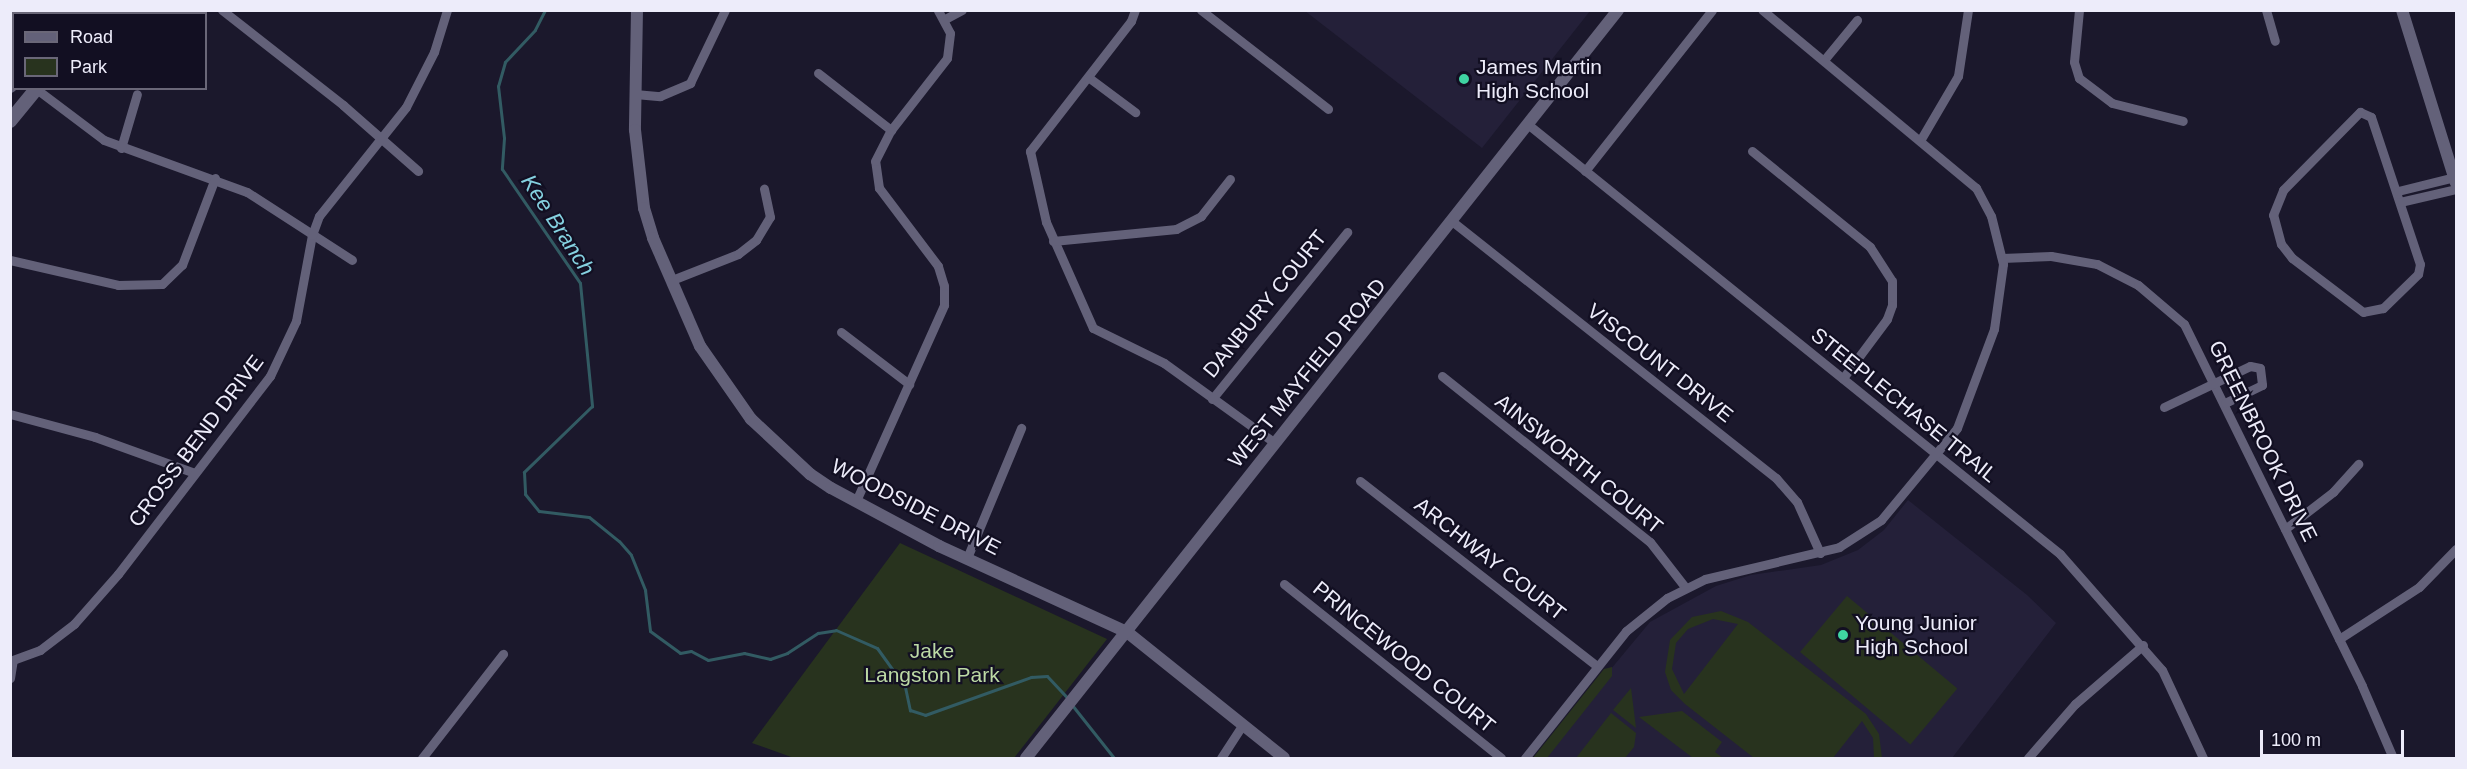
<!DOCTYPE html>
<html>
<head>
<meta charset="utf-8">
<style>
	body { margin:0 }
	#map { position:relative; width:2467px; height:769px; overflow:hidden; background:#1b182c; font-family:Arial,sans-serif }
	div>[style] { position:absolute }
	.built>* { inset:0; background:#242039 }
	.green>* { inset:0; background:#28331e; transform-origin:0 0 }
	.stream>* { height:3px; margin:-1.5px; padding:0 1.5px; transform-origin:1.5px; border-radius:1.5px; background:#325b63 }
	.minor>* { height:9px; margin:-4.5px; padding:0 4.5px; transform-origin:4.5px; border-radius:4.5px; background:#636179 }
	.tertiary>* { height:12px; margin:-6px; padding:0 6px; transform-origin:6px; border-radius:6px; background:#636179 }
	.secondary>* { height:14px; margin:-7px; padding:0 7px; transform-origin:7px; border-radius:7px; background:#636179 }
	.dots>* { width:16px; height:16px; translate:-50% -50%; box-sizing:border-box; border:3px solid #120f22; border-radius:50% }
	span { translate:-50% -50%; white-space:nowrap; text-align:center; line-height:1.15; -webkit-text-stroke:4.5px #120f22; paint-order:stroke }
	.poi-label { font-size:21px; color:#edecfa }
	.left { translate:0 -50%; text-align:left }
	.street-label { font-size:21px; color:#edecfa }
	.park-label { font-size:21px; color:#bcd9a5 }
	.water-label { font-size:22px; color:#85d1e0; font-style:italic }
	.frame { position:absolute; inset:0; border:12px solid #edecfa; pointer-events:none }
	.legend { position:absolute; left:12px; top:12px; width:195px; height:78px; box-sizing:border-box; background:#120f22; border:2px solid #6a6778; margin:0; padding:8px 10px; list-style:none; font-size:18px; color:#edecfa }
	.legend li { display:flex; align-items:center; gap:12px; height:30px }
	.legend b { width:30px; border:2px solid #6a6778 }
	.scale { position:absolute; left:2260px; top:730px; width:144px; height:27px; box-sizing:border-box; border:3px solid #edecfa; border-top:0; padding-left:8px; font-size:18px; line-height:21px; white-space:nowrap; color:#edecfa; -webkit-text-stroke:4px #120f22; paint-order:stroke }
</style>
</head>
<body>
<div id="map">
	<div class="built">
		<div style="clip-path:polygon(1305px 11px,1590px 11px,1482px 148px)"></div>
		<div style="clip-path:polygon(1908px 500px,2027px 595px,2056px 623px,1952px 758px,1537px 758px,1650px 622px,1716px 586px,1751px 575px,1821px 565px,1858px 550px,1884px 530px)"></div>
	</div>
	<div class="green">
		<div style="clip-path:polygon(900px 543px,1107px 639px,1014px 758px,794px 758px,752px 743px)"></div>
		<div style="left:1847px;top:596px;width:144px;height:73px;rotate:40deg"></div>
		<div style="clip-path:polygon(evenodd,1721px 611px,1748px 622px,1866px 714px,1879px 734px,1882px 758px,1874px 758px,1873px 738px,1862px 721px,1833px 758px,1754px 758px,1685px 704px,1671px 690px,1665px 672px,1670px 640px,1692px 617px,1721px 611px,1713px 619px,1738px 624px,1684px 694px,1672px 669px,1676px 643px,1688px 629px,1713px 619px)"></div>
		<div style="clip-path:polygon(1612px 667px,1612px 676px,1547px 758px,1533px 758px,1604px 669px)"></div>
		<div style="clip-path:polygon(1631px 688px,1636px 728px,1613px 710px)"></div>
		<div style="clip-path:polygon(1682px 711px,1722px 742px,1715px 752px,1723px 758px,1693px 758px,1639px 717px)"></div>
		<div style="clip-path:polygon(1611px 713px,1636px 733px,1634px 747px,1625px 758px,1576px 758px)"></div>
	</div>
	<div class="stream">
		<div style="left:545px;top:10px;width:22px;rotate:117deg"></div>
		<div style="left:535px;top:30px;width:44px;rotate:133.2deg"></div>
		<div style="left:505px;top:62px;width:25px;rotate:106deg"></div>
		<div style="left:498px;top:86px;width:52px;rotate:83.4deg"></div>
		<div style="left:504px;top:138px;width:31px;rotate:94deg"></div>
		<div style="left:502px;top:169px;width:138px;rotate:55.6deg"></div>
		<div style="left:580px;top:283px;width:124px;rotate:84.4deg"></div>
		<div style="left:592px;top:406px;width:95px;rotate:135.9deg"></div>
		<div style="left:524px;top:472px;width:22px;rotate:87deg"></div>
		<div style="left:525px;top:494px;width:22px;rotate:51deg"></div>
		<div style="left:539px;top:511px;width:50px;rotate:6.8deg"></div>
		<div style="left:589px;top:517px;width:38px;rotate:39deg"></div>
		<div style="left:619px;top:541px;width:18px;rotate:49deg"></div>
		<div style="left:631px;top:555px;width:38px;rotate:68deg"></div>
		<div style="left:645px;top:590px;width:41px;rotate:83deg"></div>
		<div style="left:650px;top:631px;width:37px;rotate:36deg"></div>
		<div style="left:680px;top:653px;width:11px;rotate:-10deg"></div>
		<div style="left:691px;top:651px;width:19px;rotate:28deg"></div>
		<div style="left:708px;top:660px;width:37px;rotate:-11deg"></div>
		<div style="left:744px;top:653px;width:27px;rotate:13deg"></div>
		<div style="left:770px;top:659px;width:18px;rotate:-19deg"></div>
		<div style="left:787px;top:653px;width:37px;rotate:-33deg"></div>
		<div style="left:818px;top:633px;width:18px;rotate:-9deg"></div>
		<div style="left:836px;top:630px;width:45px;rotate:23.7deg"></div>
		<div style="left:877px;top:648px;width:48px;rotate:54.3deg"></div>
		<div style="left:905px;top:687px;width:24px;rotate:78deg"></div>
		<div style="left:910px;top:710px;width:16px;rotate:18deg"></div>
		<div style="left:925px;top:715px;width:113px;rotate:-19.7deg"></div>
		<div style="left:1031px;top:677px;width:16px;rotate:-4deg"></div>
		<div style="left:1047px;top:676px;width:33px;rotate:47deg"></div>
		<div style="left:1072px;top:705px;width:68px;rotate:51.6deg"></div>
	</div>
	<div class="minor">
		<div style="left:222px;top:10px;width:154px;rotate:38.1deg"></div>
		<div style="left:343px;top:105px;width:100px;rotate:41.3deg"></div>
		<div style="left:1135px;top:10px;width:12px;rotate:110deg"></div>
		<div style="left:1131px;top:21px;width:165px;rotate:127.8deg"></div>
		<div style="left:1030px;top:151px;width:73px;rotate:77.3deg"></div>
		<div style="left:1046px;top:222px;width:116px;rotate:66.1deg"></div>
		<div style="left:1093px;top:328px;width:79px;rotate:26.2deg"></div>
		<div style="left:1164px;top:363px;width:137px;rotate:35.8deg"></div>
		<div style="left:1201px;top:10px;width:161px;rotate:37.9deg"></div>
		<div style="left:2079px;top:10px;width:52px;rotate:95.5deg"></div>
		<div style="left:2074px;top:62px;width:17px;rotate:73deg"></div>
		<div style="left:2079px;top:78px;width:41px;rotate:37.1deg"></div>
		<div style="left:2112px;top:103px;width:73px;rotate:14.2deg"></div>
		<div style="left:2266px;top:10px;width:32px;rotate:74deg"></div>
		<div style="left:945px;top:19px;width:19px;rotate:-28deg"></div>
		<div style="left:1824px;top:60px;width:52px;rotate:-50.5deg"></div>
		<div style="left:818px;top:73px;width:93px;rotate:38deg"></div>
		<div style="left:1088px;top:77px;width:59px;rotate:36.7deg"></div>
		<div style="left:35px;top:88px;width:86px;rotate:37deg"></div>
		<div style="left:104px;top:140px;width:152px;rotate:20deg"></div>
		<div style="left:247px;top:192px;width:125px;rotate:32.9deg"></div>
		<div style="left:635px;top:94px;width:25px;rotate:5deg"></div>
		<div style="left:660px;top:96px;width:33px;rotate:-23deg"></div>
		<div style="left:690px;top:83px;width:81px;rotate:-64.4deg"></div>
		<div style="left:2360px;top:112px;width:12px;rotate:24deg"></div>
		<div style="left:2371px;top:117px;width:155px;rotate:71.6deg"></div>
		<div style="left:2420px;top:264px;width:10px;rotate:101deg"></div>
		<div style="left:2418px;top:274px;width:49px;rotate:135.8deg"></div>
		<div style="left:2383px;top:308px;width:20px;rotate:169deg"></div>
		<div style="left:2363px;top:312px;width:89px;rotate:-142.7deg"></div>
		<div style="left:2292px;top:258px;width:18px;rotate:-128deg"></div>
		<div style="left:2281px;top:244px;width:30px;rotate:-105deg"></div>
		<div style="left:2273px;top:215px;width:27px;rotate:-68deg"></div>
		<div style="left:2283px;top:190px;width:110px;rotate:-45.4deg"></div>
		<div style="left:1530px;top:126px;width:681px;rotate:38.92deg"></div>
		<div style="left:2060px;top:554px;width:154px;rotate:48.7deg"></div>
		<div style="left:2162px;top:670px;width:97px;rotate:65deg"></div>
		<div style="left:1921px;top:139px;width:73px;rotate:-59.6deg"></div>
		<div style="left:1958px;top:76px;width:67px;rotate:-81.4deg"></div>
		<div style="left:121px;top:148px;width:56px;rotate:-73.5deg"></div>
		<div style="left:1752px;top:151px;width:152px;rotate:39.1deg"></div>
		<div style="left:1870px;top:247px;width:40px;rotate:57.1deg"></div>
		<div style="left:1892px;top:281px;width:24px;rotate:90deg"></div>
		<div style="left:1892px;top:305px;width:15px;rotate:110deg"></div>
		<div style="left:1887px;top:319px;width:74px;rotate:126.7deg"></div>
		<div style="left:1585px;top:171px;width:205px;rotate:-51.7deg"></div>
		<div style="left:2398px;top:191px;width:59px;rotate:-13.8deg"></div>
		<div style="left:2400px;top:202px;width:57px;rotate:-13.1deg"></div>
		<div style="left:1453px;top:222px;width:412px;rotate:38.4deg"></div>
		<div style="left:1776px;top:478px;width:32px;rotate:49deg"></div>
		<div style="left:1797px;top:502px;width:56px;rotate:65.7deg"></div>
		<div style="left:1053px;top:241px;width:124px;rotate:-5.6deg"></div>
		<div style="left:1176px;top:229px;width:28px;rotate:-27deg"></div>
		<div style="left:1201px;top:216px;width:47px;rotate:-51.9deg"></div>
		<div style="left:2002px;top:258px;width:49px;rotate:-2.3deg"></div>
		<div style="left:2051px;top:256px;width:47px;rotate:9.9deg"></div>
		<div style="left:2097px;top:264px;width:46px;rotate:27.1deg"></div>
		<div style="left:2138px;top:285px;width:60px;rotate:40.3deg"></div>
		<div style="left:2184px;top:324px;width:403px;rotate:63.8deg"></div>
		<div style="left:2362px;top:686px;width:78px;rotate:66.7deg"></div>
		<div style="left:10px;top:260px;width:111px;rotate:13deg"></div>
		<div style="left:118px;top:285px;width:44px;rotate:-1.3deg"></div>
		<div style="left:162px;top:284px;width:28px;rotate:-44deg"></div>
		<div style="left:182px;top:265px;width:93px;rotate:-69.2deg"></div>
		<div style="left:672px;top:280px;width:71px;rotate:-21.5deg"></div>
		<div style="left:738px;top:254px;width:23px;rotate:-38deg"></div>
		<div style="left:756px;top:240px;width:27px;rotate:-59deg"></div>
		<div style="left:770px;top:217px;width:29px;rotate:-102deg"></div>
		<div style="left:841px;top:332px;width:86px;rotate:37.4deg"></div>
		<div style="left:1442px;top:376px;width:266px;rotate:38.6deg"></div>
		<div style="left:1650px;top:542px;width:57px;rotate:52.1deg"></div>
		<div style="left:1212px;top:399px;width:215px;rotate:-51deg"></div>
		<div style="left:2164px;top:407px;width:95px;rotate:-25.5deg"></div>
		<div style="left:2250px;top:366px;width:10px;rotate:11deg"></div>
		<div style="left:2260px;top:368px;width:17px;rotate:83deg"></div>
		<div style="left:2262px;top:385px;width:41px;rotate:154.1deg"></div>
		<div style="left:10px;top:414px;width:88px;rotate:15.1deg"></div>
		<div style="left:95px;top:437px;width:106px;rotate:19.8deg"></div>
		<div style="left:1360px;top:481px;width:301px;rotate:38deg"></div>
		<div style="left:856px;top:501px;width:215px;rotate:-65.8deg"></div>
		<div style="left:944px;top:305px;width:19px;rotate:-90deg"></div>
		<div style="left:944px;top:286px;width:21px;rotate:-107deg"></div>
		<div style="left:938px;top:266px;width:98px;rotate:-127.1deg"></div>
		<div style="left:879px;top:188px;width:27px;rotate:-98deg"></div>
		<div style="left:875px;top:161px;width:35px;rotate:-63deg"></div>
		<div style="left:891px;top:130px;width:91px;rotate:-52.1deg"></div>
		<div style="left:947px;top:58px;width:25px;rotate:-83deg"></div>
		<div style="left:950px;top:33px;width:26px;rotate:-118deg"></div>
		<div style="left:2285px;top:529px;width:61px;rotate:-37.6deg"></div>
		<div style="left:2333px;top:492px;width:38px;rotate:-48deg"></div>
		<div style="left:967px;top:558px;width:141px;rotate:-67.4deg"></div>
		<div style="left:1284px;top:584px;width:278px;rotate:38.7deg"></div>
		<div style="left:2339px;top:639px;width:95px;rotate:-33deg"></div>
		<div style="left:2419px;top:587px;width:53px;rotate:-45.8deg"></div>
		<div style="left:10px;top:661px;width:32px;rotate:-20deg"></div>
		<div style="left:40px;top:650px;width:43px;rotate:-37.4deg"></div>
		<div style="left:74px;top:624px;width:67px;rotate:-48.7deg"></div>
		<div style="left:118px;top:574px;width:250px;rotate:-52.5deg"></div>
		<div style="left:270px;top:376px;width:61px;rotate:-64.7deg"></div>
		<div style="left:296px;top:321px;width:87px;rotate:-79.5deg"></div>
		<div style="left:312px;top:235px;width:20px;rotate:-70deg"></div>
		<div style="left:319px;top:216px;width:139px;rotate:-51.4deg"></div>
		<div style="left:406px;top:107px;width:62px;rotate:-63deg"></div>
		<div style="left:434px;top:52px;width:44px;rotate:-72.8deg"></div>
		<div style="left:10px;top:678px;width:18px;rotate:-81deg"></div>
		<div style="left:422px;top:758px;width:132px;rotate:-52.1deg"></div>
		<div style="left:1221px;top:758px;width:38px;rotate:-57deg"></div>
		<div style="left:1525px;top:758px;width:162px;rotate:-51.5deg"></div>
		<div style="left:1626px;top:631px;width:53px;rotate:-38.8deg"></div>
		<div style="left:1667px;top:598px;width:42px;rotate:-26.6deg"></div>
		<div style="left:1705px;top:579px;width:138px;rotate:-13.4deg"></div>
		<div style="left:1839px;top:547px;width:50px;rotate:-32.7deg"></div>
		<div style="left:1881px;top:520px;width:119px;rotate:-50.4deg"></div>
		<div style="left:1957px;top:428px;width:106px;rotate:-69.5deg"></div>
		<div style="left:1994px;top:329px;width:66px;rotate:-82.1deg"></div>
		<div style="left:2003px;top:264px;width:49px;rotate:-104deg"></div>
		<div style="left:1991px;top:216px;width:32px;rotate:-118deg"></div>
		<div style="left:1976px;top:188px;width:278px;rotate:-140.2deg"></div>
		<div style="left:2028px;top:758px;width:72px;rotate:-49deg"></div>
		<div style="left:2075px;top:704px;width:90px;rotate:-40.9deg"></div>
	</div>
	<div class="tertiary">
		<div style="left:637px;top:10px;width:120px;rotate:91deg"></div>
		<div style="left:635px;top:130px;width:79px;rotate:83.4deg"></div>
		<div style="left:644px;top:208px;width:31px;rotate:73deg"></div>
		<div style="left:653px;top:238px;width:118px;rotate:66.5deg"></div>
		<div style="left:700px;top:346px;width:89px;rotate:55.1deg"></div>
		<div style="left:751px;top:419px;width:81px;rotate:43deg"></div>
		<div style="left:810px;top:474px;width:25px;rotate:34deg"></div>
		<div style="left:831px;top:488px;width:123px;rotate:28.2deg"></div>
		<div style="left:939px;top:546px;width:207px;rotate:24.6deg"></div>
		<div style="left:1127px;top:632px;width:201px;rotate:38.7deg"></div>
		<div style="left:2402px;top:10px;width:181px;rotate:72.7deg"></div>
		<div style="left:1026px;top:758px;width:954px;rotate:-51.64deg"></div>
	</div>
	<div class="secondary">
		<div style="left:68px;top:14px;width:4px;rotate:-63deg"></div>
		<div style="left:97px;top:14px;width:4px;rotate:-63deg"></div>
		<div style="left:10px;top:86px;width:6px;rotate:-45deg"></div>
		<div style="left:10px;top:121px;width:43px;rotate:-50.7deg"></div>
	</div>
	<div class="dots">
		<div style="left:1464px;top:79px;background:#3fd4a2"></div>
		<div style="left:1843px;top:635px;background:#3fd4a2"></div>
	</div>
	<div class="poi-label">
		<span class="left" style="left:1476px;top:79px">James Martin<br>High School</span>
		<span class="left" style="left:1855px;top:635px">Young Junior<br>High School</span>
	</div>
	<div class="street-label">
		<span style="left:1265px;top:304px;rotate:-51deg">DANBURY COURT</span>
		<span style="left:1660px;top:363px;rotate:38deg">VISCOUNT DRIVE</span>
		<span style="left:1307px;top:373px;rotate:-51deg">WEST MAYFIELD ROAD</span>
		<span style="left:1904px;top:405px;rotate:39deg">STEEPLECHASE TRAIL</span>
		<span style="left:196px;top:441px;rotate:-53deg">CROSS BEND DRIVE</span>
		<span style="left:2263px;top:441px;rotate:64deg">GREENBROOK DRIVE</span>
		<span style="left:1579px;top:464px;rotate:39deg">AINSWORTH COURT</span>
		<span style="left:916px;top:507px;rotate:27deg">WOODSIDE DRIVE</span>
		<span style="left:1490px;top:559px;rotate:38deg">ARCHWAY COURT</span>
		<span style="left:1404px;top:657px;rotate:39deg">PRINCEWOOD COURT</span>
	</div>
	<div class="park-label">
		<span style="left:932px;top:663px">Jake<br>Langston Park</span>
	</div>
	<div class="water-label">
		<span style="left:558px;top:225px;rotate:57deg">Kee Branch</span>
	</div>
	<div class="frame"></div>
	<ul class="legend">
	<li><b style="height:8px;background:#636179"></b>Road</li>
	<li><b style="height:16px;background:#28331e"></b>Park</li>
	</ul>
	<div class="scale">100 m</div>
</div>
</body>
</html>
